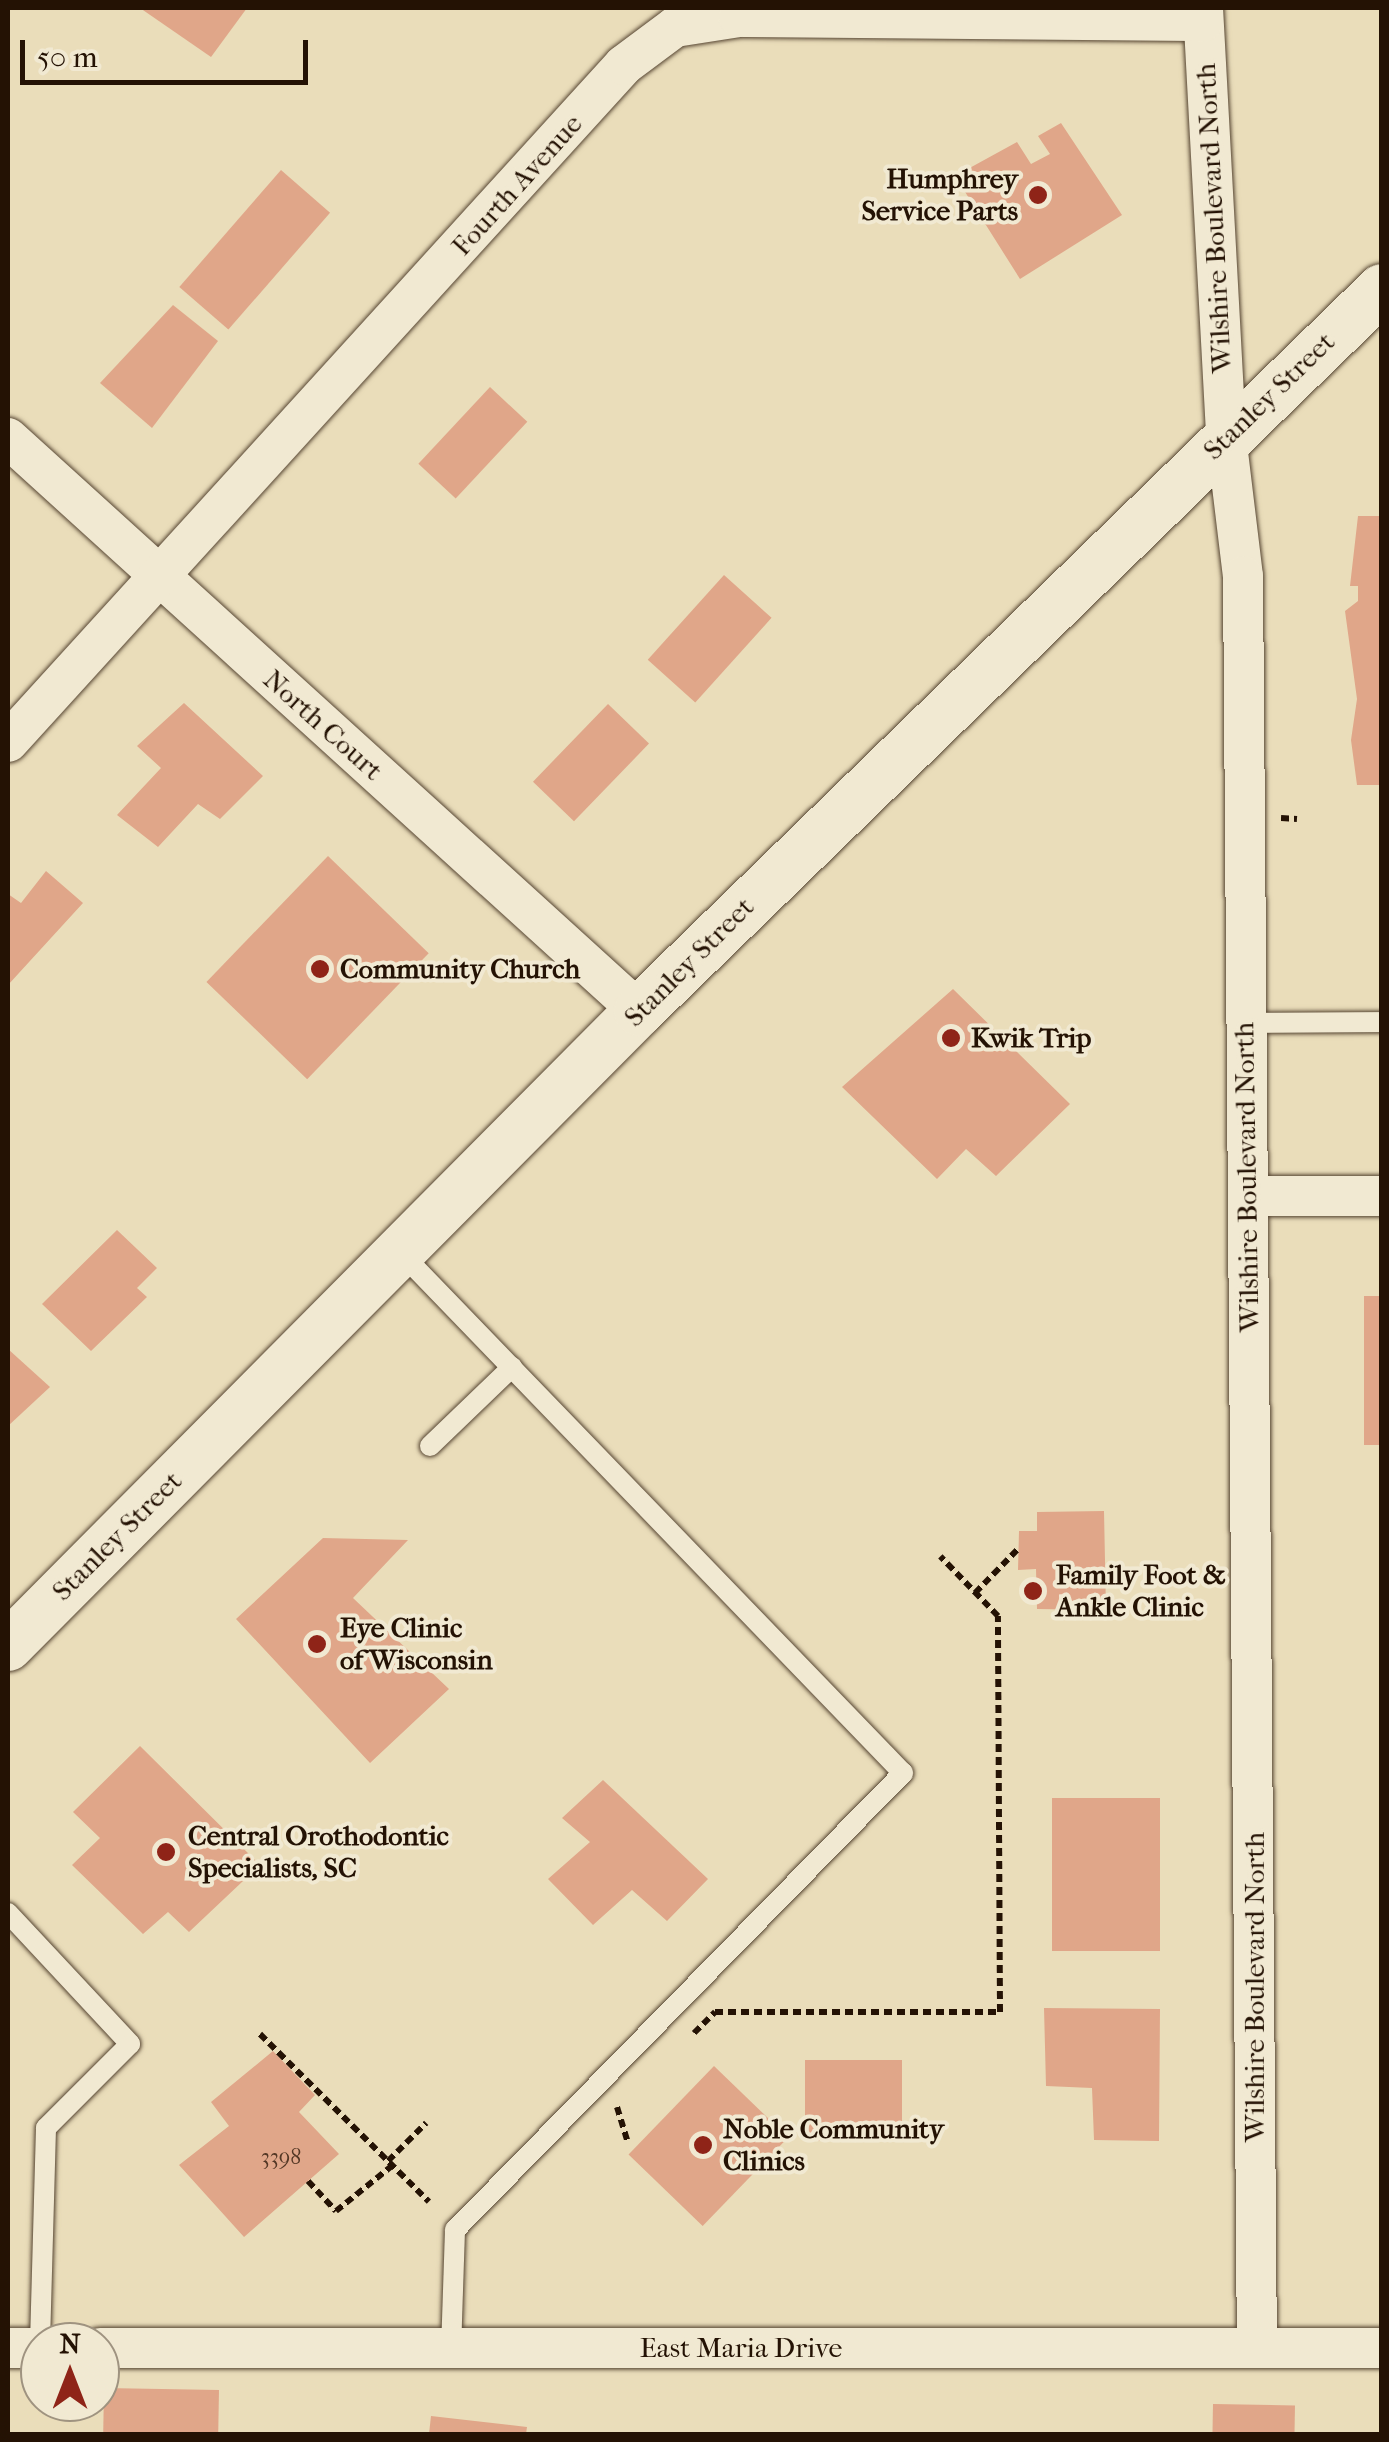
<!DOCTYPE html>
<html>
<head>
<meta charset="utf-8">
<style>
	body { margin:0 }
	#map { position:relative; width:1389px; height:2442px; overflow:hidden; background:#eaddba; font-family:"IM FELL French Canon",serif }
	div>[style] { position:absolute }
	.building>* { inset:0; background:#e0a689; transform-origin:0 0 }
	.path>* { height:6px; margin-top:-3px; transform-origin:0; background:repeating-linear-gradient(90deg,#241204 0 8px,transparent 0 13px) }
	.roads { filter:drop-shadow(0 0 2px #564532) drop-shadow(0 0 2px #564532) }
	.service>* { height:20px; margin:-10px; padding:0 10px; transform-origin:10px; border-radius:10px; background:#f1e9d2 }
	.minor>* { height:40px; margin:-20px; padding:0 20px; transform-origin:20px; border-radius:20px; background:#f1e9d2 }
	.tertiary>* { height:50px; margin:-25px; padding:0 25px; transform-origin:25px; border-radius:25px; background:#f1e9d2 }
	.dots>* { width:28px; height:28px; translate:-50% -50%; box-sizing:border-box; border:5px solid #f1e9d2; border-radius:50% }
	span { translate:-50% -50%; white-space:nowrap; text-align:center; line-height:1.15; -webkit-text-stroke:8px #f1e9d2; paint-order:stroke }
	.number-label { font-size:22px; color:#533725 }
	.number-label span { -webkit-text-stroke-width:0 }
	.poi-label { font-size:28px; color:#241204; font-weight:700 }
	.right { translate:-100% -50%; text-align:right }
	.left { translate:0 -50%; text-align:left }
	.street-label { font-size:28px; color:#241204 }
	.frame { position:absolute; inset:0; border:10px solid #241204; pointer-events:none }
	.north { position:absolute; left:20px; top:2322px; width:100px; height:100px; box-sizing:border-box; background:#f1e9d2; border:2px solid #9f9380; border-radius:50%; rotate:0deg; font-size:28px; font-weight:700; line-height:40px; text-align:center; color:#241204 }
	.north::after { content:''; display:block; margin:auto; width:35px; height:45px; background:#8f2418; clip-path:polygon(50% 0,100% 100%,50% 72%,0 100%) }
	.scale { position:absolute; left:20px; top:40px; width:288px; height:45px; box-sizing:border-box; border:5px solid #241204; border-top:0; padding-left:12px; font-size:30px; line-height:35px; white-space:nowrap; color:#241204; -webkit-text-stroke:8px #f1e9d2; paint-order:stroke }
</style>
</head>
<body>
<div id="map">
	<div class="building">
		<div style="clip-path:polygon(140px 8px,247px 8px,211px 57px)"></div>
		<div style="clip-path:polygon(1061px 123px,1122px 215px,1020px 279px,955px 176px,1017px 142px,1031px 164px,1050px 154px,1038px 136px)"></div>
		<div style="left:281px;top:170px;width:65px;height:155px;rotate:41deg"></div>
		<div style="clip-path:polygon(173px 305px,218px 341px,152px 428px,100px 383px)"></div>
		<div style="left:490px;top:387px;width:51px;height:105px;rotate:43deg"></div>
		<div style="clip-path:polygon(1358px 516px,1382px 516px,1382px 785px,1357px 785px,1351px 740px,1357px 699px,1345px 611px,1358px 601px,1358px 586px,1350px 586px)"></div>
		<div style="left:724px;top:575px;width:64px;height:114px;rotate:42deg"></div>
		<div style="clip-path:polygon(184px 703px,263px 776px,220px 819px,198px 804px,158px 847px,117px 815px,161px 768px,137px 746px)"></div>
		<div style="left:608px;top:704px;width:57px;height:108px;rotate:44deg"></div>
		<div style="left:328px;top:856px;width:140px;height:175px;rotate:44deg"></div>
		<div style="clip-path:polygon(46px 871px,83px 903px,8px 985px,8px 894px,21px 903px)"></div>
		<div style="clip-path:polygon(953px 989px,1070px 1104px,996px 1176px,966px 1149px,937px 1179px,842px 1087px)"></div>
		<div style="clip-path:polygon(117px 1230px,157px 1268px,137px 1288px,147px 1297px,91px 1351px,42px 1304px)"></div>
		<div style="left:1364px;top:1296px;width:18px;height:149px"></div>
		<div style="clip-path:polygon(8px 1349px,50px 1387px,8px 1426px)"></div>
		<div style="clip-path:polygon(1104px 1511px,1106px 1610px,1037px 1609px,1036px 1569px,1018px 1570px,1019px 1531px,1037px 1531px,1037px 1512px)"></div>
		<div style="clip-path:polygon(323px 1538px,408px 1540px,353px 1598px,449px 1689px,370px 1763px,236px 1619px)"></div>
		<div style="clip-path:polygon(140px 1746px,260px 1865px,189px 1932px,168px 1912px,143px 1934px,72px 1865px,100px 1838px,73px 1812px)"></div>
		<div style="clip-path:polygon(603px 1780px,708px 1879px,667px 1921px,632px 1890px,593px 1925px,548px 1879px,590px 1842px,562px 1818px)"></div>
		<div style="left:1052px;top:1798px;width:108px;height:153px"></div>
		<div style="clip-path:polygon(1044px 2008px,1160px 2009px,1159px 2141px,1094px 2140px,1092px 2088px,1046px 2086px)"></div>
		<div style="clip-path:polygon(273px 2051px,315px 2095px,299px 2112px,339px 2154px,244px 2237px,179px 2165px,229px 2126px,211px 2102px)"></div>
		<div style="left:805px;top:2060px;width:97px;height:81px"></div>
		<div style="left:714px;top:2066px;width:103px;height:123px;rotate:44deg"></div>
		<div style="left:104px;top:2388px;width:115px;height:46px;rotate:1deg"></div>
		<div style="left:1213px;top:2404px;width:82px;height:30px;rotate:1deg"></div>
		<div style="clip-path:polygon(431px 2416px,527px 2427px,526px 2434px,429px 2434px)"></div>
	</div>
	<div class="path">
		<div style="left:1281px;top:818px;width:16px;rotate:4deg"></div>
		<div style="left:975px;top:1593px;width:62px;rotate:-45.7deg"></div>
		<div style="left:694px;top:2033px;width:30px;rotate:-45deg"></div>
		<div style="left:715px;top:2012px;width:285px"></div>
		<div style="left:1000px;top:2012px;width:396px;rotate:-90.3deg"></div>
		<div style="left:998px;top:1616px;width:83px;rotate:-134deg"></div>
		<div style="left:260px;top:2034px;width:238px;rotate:44.8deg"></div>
		<div style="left:617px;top:2107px;width:37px;rotate:73deg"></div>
		<div style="left:388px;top:2161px;width:54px;rotate:-45deg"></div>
		<div style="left:308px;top:2181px;width:41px;rotate:47deg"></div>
		<div style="left:336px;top:2211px;width:73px;rotate:-38.9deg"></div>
	</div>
	<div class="roads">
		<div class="service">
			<div style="left:1244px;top:1023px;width:138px;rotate:-0.4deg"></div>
			<div style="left:400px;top:1252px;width:724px;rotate:46.01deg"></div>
			<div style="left:903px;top:1773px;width:640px;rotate:134.43deg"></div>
			<div style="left:455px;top:2230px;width:118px;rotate:91.9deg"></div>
			<div style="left:430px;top:1446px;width:114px;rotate:-43.9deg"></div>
			<div style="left:8px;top:1913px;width:179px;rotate:47deg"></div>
			<div style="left:130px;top:2044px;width:119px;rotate:135deg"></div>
			<div style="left:46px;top:2128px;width:220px;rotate:91.6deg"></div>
		</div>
		<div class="minor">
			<div style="left:1203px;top:8px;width:429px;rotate:86.9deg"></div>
			<div style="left:1226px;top:436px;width:141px;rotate:83.1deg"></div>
			<div style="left:1243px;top:576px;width:1772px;rotate:89.55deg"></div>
			<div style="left:8px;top:438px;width:852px;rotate:42.24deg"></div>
			<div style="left:8px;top:742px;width:915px;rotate:-47.7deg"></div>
			<div style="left:624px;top:65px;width:64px;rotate:-36.7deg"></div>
			<div style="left:675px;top:27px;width:65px;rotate:-8.9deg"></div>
			<div style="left:739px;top:17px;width:464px;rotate:0.5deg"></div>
			<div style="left:1249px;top:1196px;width:133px"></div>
			<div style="left:8px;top:2348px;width:32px"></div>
			<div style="left:100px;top:2348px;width:1282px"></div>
		</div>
		<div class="tertiary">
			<div style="left:8px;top:1646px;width:895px;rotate:-45.18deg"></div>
			<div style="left:639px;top:1011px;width:1036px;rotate:-44.18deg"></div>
		</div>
	</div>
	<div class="dots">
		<div style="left:1038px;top:195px;background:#8f2418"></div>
		<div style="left:320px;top:969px;background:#8f2418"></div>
		<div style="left:951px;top:1038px;background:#8f2418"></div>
		<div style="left:1033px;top:1591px;background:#8f2418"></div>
		<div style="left:317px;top:1644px;background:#8f2418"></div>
		<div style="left:166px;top:1852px;background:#8f2418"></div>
		<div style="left:703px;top:2145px;background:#8f2418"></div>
	</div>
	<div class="number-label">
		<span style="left:281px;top:2158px">3398</span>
	</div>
	<div class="poi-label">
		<span class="right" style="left:1018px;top:195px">Humphrey<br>Service Parts</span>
		<span class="left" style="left:340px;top:969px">Community Church</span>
		<span class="left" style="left:971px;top:1038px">Kwik Trip</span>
		<span class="left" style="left:1056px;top:1591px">Family Foot &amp;<br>Ankle Clinic</span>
		<span class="left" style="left:340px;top:1644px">Eye Clinic<br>of Wisconsin</span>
		<span class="left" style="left:188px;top:1852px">Central Orothodontic<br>Specialists, SC</span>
		<span class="left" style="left:723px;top:2145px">Noble Community<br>Clinics</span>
	</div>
	<div class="street-label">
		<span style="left:517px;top:185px;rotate:-48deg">Fourth Avenue</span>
		<span style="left:1214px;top:218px;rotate:-93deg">Wilshire Boulevard North</span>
		<span style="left:1269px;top:396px;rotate:-44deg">Stanley Street</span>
		<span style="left:323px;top:725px;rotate:42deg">North Court</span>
		<span style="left:689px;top:962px;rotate:-45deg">Stanley Street</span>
		<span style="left:1247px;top:1177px;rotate:-91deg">Wilshire Boulevard North</span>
		<span style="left:117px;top:1536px;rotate:-45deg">Stanley Street</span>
		<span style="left:1255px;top:1987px;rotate:-90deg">Wilshire Boulevard North</span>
		<span style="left:741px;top:2348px">East Maria Drive</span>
	</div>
	<div class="frame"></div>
	<div class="north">N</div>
	<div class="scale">50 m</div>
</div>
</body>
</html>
